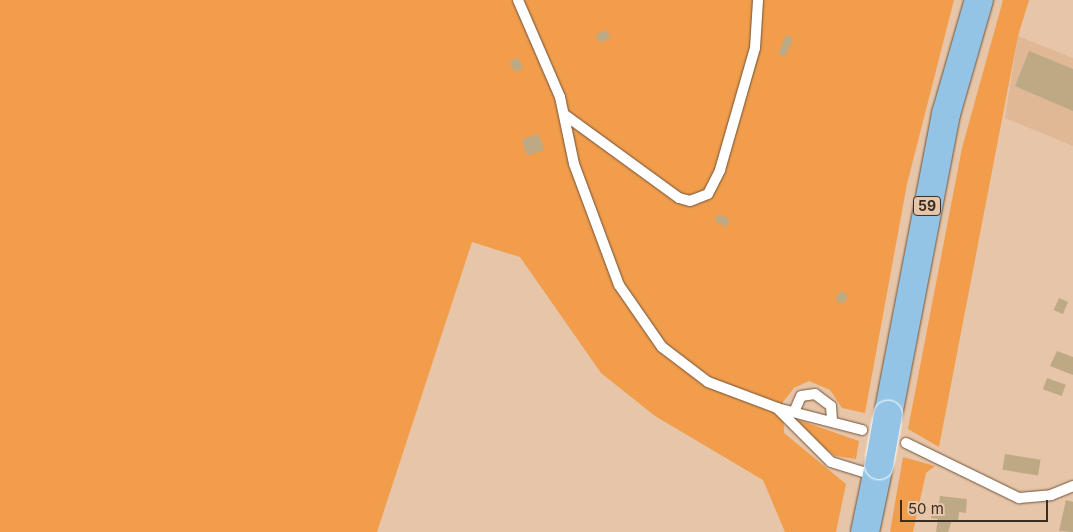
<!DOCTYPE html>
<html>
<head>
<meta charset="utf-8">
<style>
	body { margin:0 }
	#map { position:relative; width:1073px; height:532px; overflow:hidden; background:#e7c5a8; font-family:Inter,sans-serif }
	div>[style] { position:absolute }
	.built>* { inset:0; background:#e0b896 }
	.green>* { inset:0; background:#f19d4c }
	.building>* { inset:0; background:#bea985; transform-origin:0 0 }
	.roads { filter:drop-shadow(0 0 1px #715339) drop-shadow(0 0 1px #715339) }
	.service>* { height:10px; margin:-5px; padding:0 5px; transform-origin:5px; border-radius:5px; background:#fff }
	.primary>* { height:28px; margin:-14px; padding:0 14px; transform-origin:14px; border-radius:14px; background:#94c4e5 }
	.bridges { filter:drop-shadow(0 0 1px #fff) drop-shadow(0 0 1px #fff) }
	.primary-bridge>* { height:28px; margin:-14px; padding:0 14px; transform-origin:14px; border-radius:14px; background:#94c4e5 }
	span { translate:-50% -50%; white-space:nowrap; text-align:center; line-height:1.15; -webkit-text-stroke:4.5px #e7c5a8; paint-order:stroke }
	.shield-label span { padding:1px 4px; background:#e7c5a8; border:1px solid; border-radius:4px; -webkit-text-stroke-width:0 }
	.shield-label { font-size:14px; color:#3b2d22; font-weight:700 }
	.scale { position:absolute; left:900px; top:500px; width:148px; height:22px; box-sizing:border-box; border:2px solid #3b2d22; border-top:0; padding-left:6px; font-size:15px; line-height:18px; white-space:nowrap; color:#3b2d22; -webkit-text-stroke:4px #e7c5a8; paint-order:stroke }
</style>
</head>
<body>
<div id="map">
	<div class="built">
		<div style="clip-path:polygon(1018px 36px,1073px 58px,1073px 146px,1005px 118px)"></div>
	</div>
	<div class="green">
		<div style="clip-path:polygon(0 0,954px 0,907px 184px,865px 413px,842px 408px,830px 390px,809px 381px,794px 388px,783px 402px,784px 433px,846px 484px,836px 532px,785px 532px,763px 480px,655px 416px,601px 373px,520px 257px,472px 242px,377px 532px,0 532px)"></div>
		<div style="clip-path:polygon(1003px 0,1029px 0,1018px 36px,939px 447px,908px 429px,962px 148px)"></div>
		<div style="clip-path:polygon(796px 419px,859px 441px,856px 459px,835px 456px,813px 440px)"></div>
		<div style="clip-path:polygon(903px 457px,935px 466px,926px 473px,913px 532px,890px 532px)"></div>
	</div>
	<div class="building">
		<div style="left:607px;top:30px;width:9px;height:12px;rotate:69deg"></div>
		<div style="left:786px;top:35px;width:8px;height:20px;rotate:23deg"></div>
		<div style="clip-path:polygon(1029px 51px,1073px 69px,1073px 111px,1015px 86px)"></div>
		<div style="clip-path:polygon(518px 57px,523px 68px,515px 72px,509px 62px)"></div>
		<div style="left:539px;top:134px;width:17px;height:18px;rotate:73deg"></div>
		<div style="clip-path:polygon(718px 214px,730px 219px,726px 227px,715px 221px)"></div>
		<div style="left:840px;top:291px;width:9px;height:10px;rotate:27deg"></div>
		<div style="left:1059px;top:298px;width:10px;height:13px;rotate:24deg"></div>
		<div style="clip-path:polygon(1057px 351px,1073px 357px,1073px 375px,1050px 366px)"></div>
		<div style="left:1047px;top:378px;width:20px;height:12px;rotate:20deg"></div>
		<div style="left:1005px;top:454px;width:36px;height:16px;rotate:9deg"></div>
		<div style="clip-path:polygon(940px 496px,967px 499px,966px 513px,959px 512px,958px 521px,952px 520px,948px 532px,936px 532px,938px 519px,931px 518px,932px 510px,938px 511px)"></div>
		<div style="clip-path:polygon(1066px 500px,1073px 502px,1073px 532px,1059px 531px)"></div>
	</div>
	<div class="roads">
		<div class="service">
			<div style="left:518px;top:0;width:106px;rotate:66.6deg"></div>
			<div style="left:560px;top:97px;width:68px;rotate:78.2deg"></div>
			<div style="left:574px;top:164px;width:129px;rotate:69.6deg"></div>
			<div style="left:619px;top:285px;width:75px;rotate:55.3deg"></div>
			<div style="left:662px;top:347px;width:58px;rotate:37.3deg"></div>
			<div style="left:708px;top:382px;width:74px;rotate:20.6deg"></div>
			<div style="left:777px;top:408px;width:88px;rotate:14.5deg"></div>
			<div style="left:565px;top:115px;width:141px;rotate:36.1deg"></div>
			<div style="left:679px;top:198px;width:11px;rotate:15deg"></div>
			<div style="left:690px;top:201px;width:19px;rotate:-21deg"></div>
			<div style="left:708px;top:194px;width:27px;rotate:-63deg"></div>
			<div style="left:720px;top:170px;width:127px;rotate:-74deg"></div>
			<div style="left:755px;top:48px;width:48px;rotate:-86.4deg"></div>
			<div style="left:777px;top:408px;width:76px;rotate:45deg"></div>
			<div style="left:831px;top:462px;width:47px;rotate:17.3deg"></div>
			<div style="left:794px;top:412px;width:17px;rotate:-66deg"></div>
			<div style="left:801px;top:396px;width:14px;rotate:-8deg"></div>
			<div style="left:815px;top:394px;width:20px;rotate:37deg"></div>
			<div style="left:831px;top:406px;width:14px;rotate:86deg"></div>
			<div style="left:906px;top:443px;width:126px;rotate:26deg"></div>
			<div style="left:1019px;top:498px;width:32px;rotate:-5deg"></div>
			<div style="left:1051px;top:495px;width:24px;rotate:-22deg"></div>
		</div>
		<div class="primary">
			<div style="left:888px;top:415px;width:307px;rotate:-79.1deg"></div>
			<div style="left:946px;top:114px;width:119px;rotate:-73.9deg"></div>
			<div style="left:865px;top:532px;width:68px;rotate:-78.2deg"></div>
		</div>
	</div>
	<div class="bridges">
		<div class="primary-bridge">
			<div style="left:879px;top:465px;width:51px;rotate:-79.8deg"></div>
		</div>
	</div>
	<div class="shield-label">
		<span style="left:927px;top:206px">59</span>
	</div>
	<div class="scale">50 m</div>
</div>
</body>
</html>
